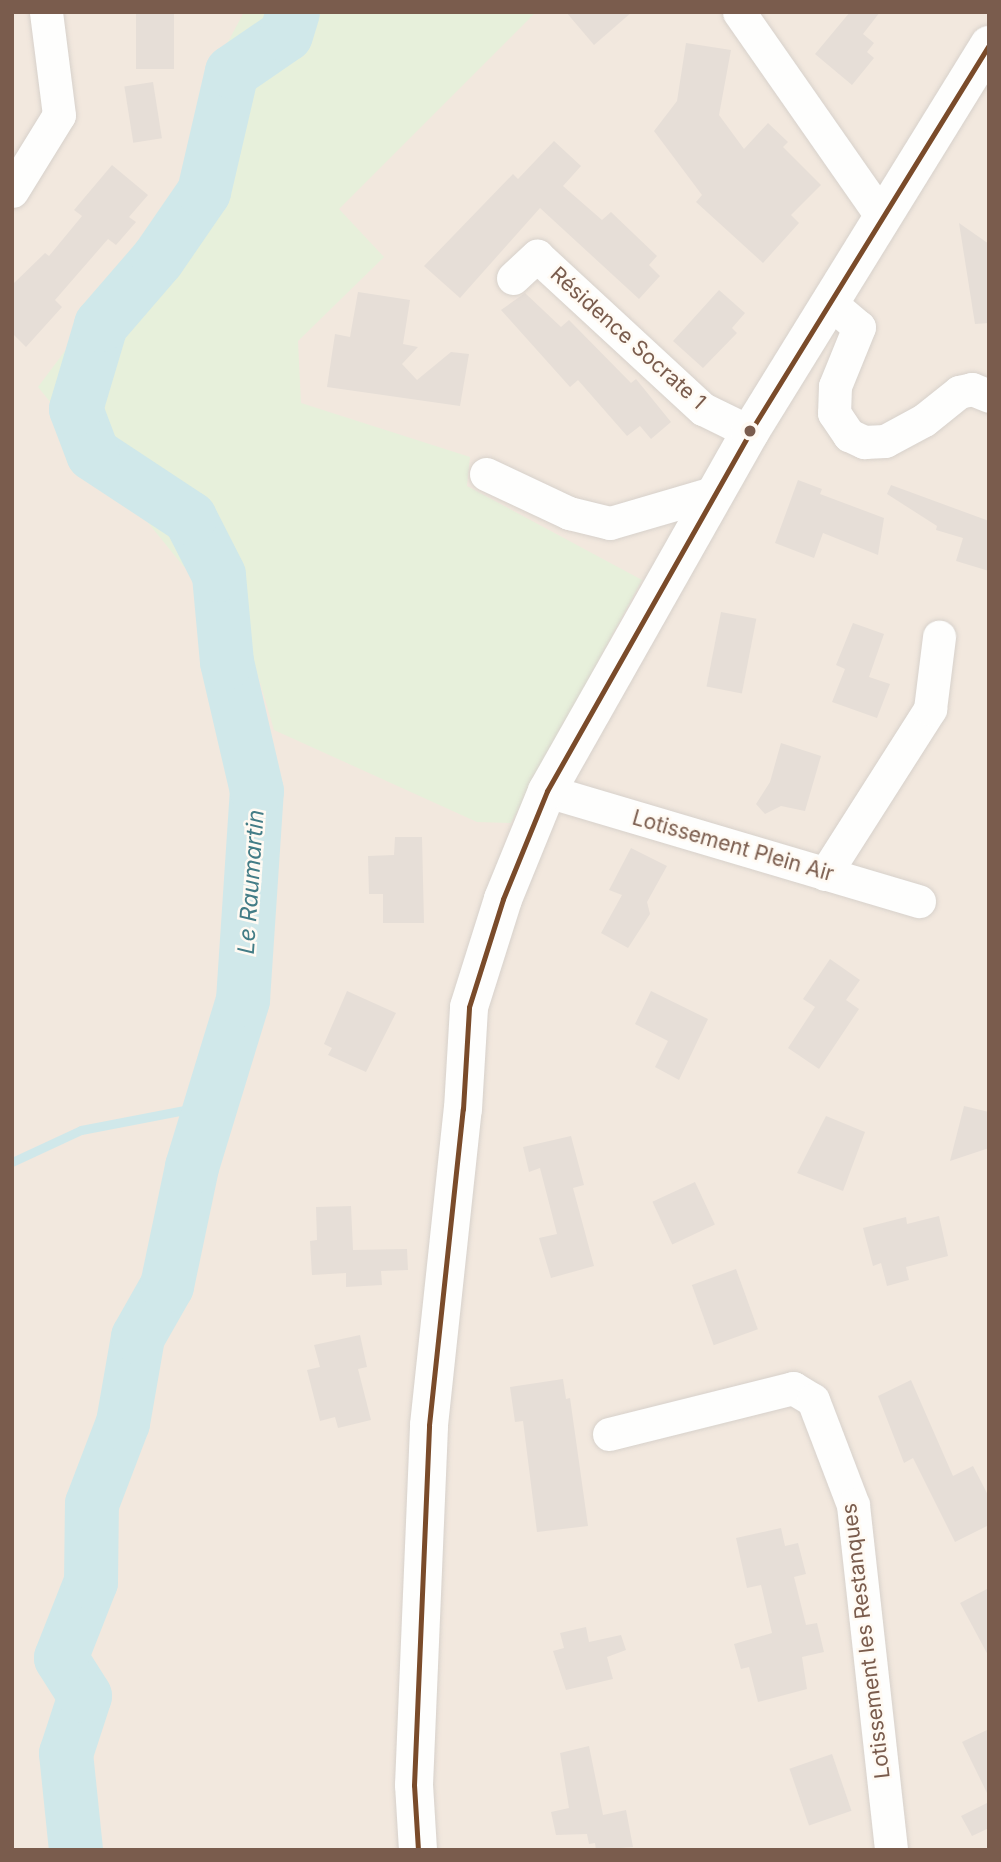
<!DOCTYPE html>
<html>
<head>
<meta charset="utf-8">
<style>
	body { margin:0 }
	#map { position:relative; width:1001px; height:1862px; overflow:hidden; background:#f9f5f0; font-family:Inter,sans-serif }
	div>[style] { position:absolute }
	.residential>* { inset:0; background:#f2e8de; transform-origin:0 0 }
	.green>* { inset:0; background:#e7f0db }
	.stream>* { height:9px; margin:-4.5px; padding:0 4.5px; transform-origin:4.5px; border-radius:4.5px; background:#d0e8ea }
	.river>* { height:54px; margin:-27px; padding:0 27px; transform-origin:27px; border-radius:27px; background:#d0e8ea }
	.building>* { inset:0; background:#e6ded7; transform-origin:0 0 }
	.roads { filter:drop-shadow(0 0 2px #d7d1cb) drop-shadow(0 0 2px #d7d1cb) }
	.street>* { height:33px; margin:-16.5px; padding:0 16.5px; transform-origin:16.5px; border-radius:16.5px; background:#fefefd }
	.secondary>* { height:38px; margin:-19px; padding:0 19px; transform-origin:19px; border-radius:19px; background:#fefefd }
	.bus-1>* { height:5px; margin:-2.5px; padding:0 2.5px; transform-origin:2.5px; border-radius:2.5px; background:#7a4b2a }
	.dots>* { width:19px; height:19px; translate:-50% -50%; box-sizing:border-box; border:4px solid #fffaf3; border-radius:50% }
	span { translate:-50% -50%; white-space:nowrap; text-align:center; line-height:1.15; -webkit-text-stroke:5px #fffaf3; paint-order:stroke }
	.street-label { font-size:21px; color:#7a5c4d }
	.water-label { font-size:23px; color:#437c86; font-style:italic }
	.frame { position:absolute; inset:0; border:14px solid #7a5c4d; pointer-events:none }
</style>
</head>
<body>
<div id="map">
	<div class="residential">
		<div style="left:12px;top:12px;width:977px;height:1838px"></div>
	</div>
	<div class="green">
		<div style="clip-path:polygon(244px 12px,536px 12px,339px 209px,384px 257px,298px 341px,301px 403px,470px 457px,467px 486px,642px 580px,511px 823px,477px 822px,274px 730px,214px 526px,184px 567px,38px 387px,183px 193px,221px 55px)"></div>
	</div>
	<div class="stream">
		<div style="left:12px;top:1162px;width:76px;rotate:-24.9deg"></div>
		<div style="left:81px;top:1130px;width:132px;rotate:-10.9deg"></div>
	</div>
	<div class="river">
		<div style="left:76px;top:1850px;width:97px;rotate:-95.9deg"></div>
		<div style="left:66px;top:1754px;width:61px;rotate:-71.9deg"></div>
		<div style="left:85px;top:1696px;width:45px;rotate:-122.3deg"></div>
		<div style="left:61px;top:1658px;width:82px;rotate:-68.5deg"></div>
		<div style="left:91px;top:1582px;width:78px;rotate:-89.3deg"></div>
		<div style="left:92px;top:1504px;width:87px;rotate:-69.1deg"></div>
		<div style="left:123px;top:1423px;width:87px;rotate:-80.1deg"></div>
		<div style="left:138px;top:1337px;width:59px;rotate:-60.4deg"></div>
		<div style="left:167px;top:1286px;width:122px;rotate:-78.1deg"></div>
		<div style="left:192px;top:1167px;width:175px;rotate:-73deg"></div>
		<div style="left:243px;top:1000px;width:209px;rotate:-86.2deg"></div>
		<div style="left:257px;top:791px;width:132px;rotate:-103.1deg"></div>
		<div style="left:227px;top:662px;width:87px;rotate:-95.3deg"></div>
		<div style="left:219px;top:575px;width:64px;rotate:-117deg"></div>
		<div style="left:190px;top:518px;width:116px;rotate:-146.6deg"></div>
		<div style="left:93px;top:454px;width:48px;rotate:-110.7deg"></div>
		<div style="left:76px;top:409px;width:88px;rotate:-73.4deg"></div>
		<div style="left:101px;top:325px;width:87px;rotate:-49.2deg"></div>
		<div style="left:158px;top:259px;width:81px;rotate:-55.5deg"></div>
		<div style="left:204px;top:192px;width:123px;rotate:-76.9deg"></div>
		<div style="left:232px;top:72px;width:65px;rotate:-34.4deg"></div>
		<div style="left:286px;top:35px;width:24px;rotate:-73deg"></div>
	</div>
	<div class="building">
		<div style="left:136px;top:12px;width:38px;height:57px"></div>
		<div style="clip-path:polygon(566px 12px,632px 12px,594px 45px)"></div>
		<div style="clip-path:polygon(850px 12px,880px 12px,863px 34px,874px 43px,867px 52px,874px 58px,852px 85px,815px 54px)"></div>
		<div style="clip-path:polygon(686px 43px,731px 50px,719px 115px,744px 149px,768px 123px,788px 142px,783px 147px,821px 185px,791px 215px,799px 223px,763px 263px,696px 202px,702px 195px,654px 131px,677px 101px)"></div>
		<div style="left:153px;top:82px;width:57px;height:29px;rotate:81deg"></div>
		<div style="clip-path:polygon(554px 141px,581px 166px,563px 186px,602px 220px,611px 212px,657px 256px,649px 265px,660px 276px,639px 299px,540px 208px,460px 298px,424px 266px,513px 174px,518px 179px)"></div>
		<div style="clip-path:polygon(112px 165px,148px 195px,129px 217px,136px 222px,116px 245px,108px 239px,55px 300px,62px 307px,26px 347px,12px 333px,12px 285px,45px 253px,49px 256px,82px 216px,74px 210px)"></div>
		<div style="clip-path:polygon(959px 223px,989px 244px,989px 323px,975px 324px)"></div>
		<div style="clip-path:polygon(719px 290px,745px 313px,732px 328px,737px 333px,703px 368px,673px 341px)"></div>
		<div style="clip-path:polygon(358px 292px,410px 300px,403px 344px,418px 347px,402px 364px,417px 380px,451px 352px,469px 354px,460px 406px,327px 387px,335px 334px,350px 337px)"></div>
		<div style="clip-path:polygon(525px 293px,561px 327px,569px 320px,631px 383px,636px 379px,671px 422px,651px 439px,640px 426px,627px 436px,578px 380px,570px 387px,501px 310px)"></div>
		<div style="clip-path:polygon(798px 480px,822px 489px,820px 494px,884px 518px,878px 555px,823px 533px,814px 558px,775px 543px)"></div>
		<div style="clip-path:polygon(891px 485px,989px 521px,989px 571px,956px 561px,963px 538px,936px 530px,937px 526px,887px 494px)"></div>
		<div style="left:721px;top:612px;width:36px;height:76px;rotate:11deg"></div>
		<div style="clip-path:polygon(853px 623px,884px 634px,869px 677px,890px 684px,877px 718px,832px 702px,845px 669px,836px 665px)"></div>
		<div style="clip-path:polygon(781px 743px,821px 756px,805px 811px,781px 806px,765px 814px,756px 804px,770px 782px)"></div>
		<div style="clip-path:polygon(395px 837px,422px 837px,424px 923px,383px 923px,383px 894px,369px 894px,368px 856px,394px 855px)"></div>
		<div style="clip-path:polygon(631px 848px,667px 866px,647px 902px,650px 914px,628px 948px,601px 933px,622px 895px,609px 890px)"></div>
		<div style="clip-path:polygon(830px 959px,860px 980px,846px 1000px,859px 1009px,819px 1069px,788px 1048px,815px 1007px,803px 999px)"></div>
		<div style="clip-path:polygon(347px 991px,396px 1013px,366px 1072px,328px 1055px,332px 1048px,324px 1044px)"></div>
		<div style="clip-path:polygon(651px 991px,708px 1019px,679px 1080px,655px 1067px,668px 1041px,635px 1024px)"></div>
		<div style="clip-path:polygon(964px 1106px,989px 1112px,989px 1148px,950px 1161px)"></div>
		<div style="clip-path:polygon(826px 1116px,865px 1132px,843px 1191px,797px 1173px)"></div>
		<div style="clip-path:polygon(571px 1136px,584px 1185px,573px 1188px,594px 1266px,551px 1278px,539px 1238px,557px 1234px,540px 1168px,529px 1172px,523px 1147px)"></div>
		<div style="left:695px;top:1182px;width:47px;height:47px;rotate:65deg"></div>
		<div style="clip-path:polygon(351px 1206px,353px 1250px,407px 1249px,408px 1270px,381px 1271px,382px 1285px,346px 1287px,346px 1273px,312px 1275px,310px 1241px,317px 1240px,316px 1207px)"></div>
		<div style="clip-path:polygon(939px 1216px,948px 1256px,906px 1267px,909px 1280px,887px 1286px,881px 1263px,873px 1266px,863px 1228px,906px 1217px,907px 1224px)"></div>
		<div style="left:736px;top:1269px;width:64px;height:47px;rotate:70deg"></div>
		<div style="clip-path:polygon(360px 1335px,367px 1367px,358px 1369px,371px 1420px,338px 1428px,335px 1417px,320px 1421px,307px 1370px,320px 1367px,314px 1345px)"></div>
		<div style="clip-path:polygon(563px 1379px,566px 1399px,570px 1398px,588px 1526px,537px 1532px,523px 1421px,515px 1422px,510px 1387px)"></div>
		<div style="clip-path:polygon(911px 1380px,953px 1476px,973px 1466px,989px 1497px,989px 1525px,955px 1542px,913px 1458px,904px 1463px,878px 1396px)"></div>
		<div style="clip-path:polygon(781px 1528px,785px 1546px,798px 1543px,806px 1574px,794px 1577px,806px 1625px,817px 1623px,824px 1652px,802px 1657px,807px 1689px,758px 1702px,749px 1667px,741px 1669px,734px 1644px,772px 1633px,761px 1585px,747px 1588px,736px 1538px)"></div>
		<div style="clip-path:polygon(989px 1588px,989px 1657px,960px 1603px)"></div>
		<div style="clip-path:polygon(586px 1627px,589px 1642px,621px 1635px,626px 1650px,607px 1657px,613px 1679px,566px 1690px,553px 1651px,564px 1648px,560px 1633px)"></div>
		<div style="clip-path:polygon(989px 1729px,989px 1797px,962px 1742px)"></div>
		<div style="clip-path:polygon(589px 1746px,603px 1815px,626px 1810px,633px 1847px,596px 1850px,595px 1843px,589px 1844px,587px 1834px,556px 1835px,551px 1812px,569px 1808px,560px 1753px)"></div>
		<div style="left:832px;top:1754px;width:60px;height:45px;rotate:71deg"></div>
		<div style="clip-path:polygon(989px 1802px,989px 1828px,972px 1836px,961px 1816px)"></div>
	</div>
	<div class="roads">
		<div class="street">
			<div style="left:739px;top:12px;width:250px;rotate:55.1deg"></div>
			<div style="left:12px;top:191px;width:89px;rotate:-58.3deg"></div>
			<div style="left:59px;top:115px;width:104px;rotate:-97.2deg"></div>
			<div style="left:513px;top:278px;width:33px;rotate:-43deg"></div>
			<div style="left:537px;top:256px;width:226px;rotate:42.7deg"></div>
			<div style="left:703px;top:409px;width:52px;rotate:26.1deg"></div>
			<div style="left:829px;top:302px;width:39px;rotate:40deg"></div>
			<div style="left:859px;top:327px;width:64px;rotate:112.1deg"></div>
			<div style="left:835px;top:386px;width:27px;rotate:92deg"></div>
			<div style="left:834px;top:413px;width:27px;rotate:56deg"></div>
			<div style="left:849px;top:435px;width:17px;rotate:25deg"></div>
			<div style="left:864px;top:442px;width:21px;rotate:-3deg"></div>
			<div style="left:885px;top:441px;width:44px;rotate:-28.3deg"></div>
			<div style="left:924px;top:420px;width:45px;rotate:-38.7deg"></div>
			<div style="left:959px;top:392px;width:13px;rotate:-13deg"></div>
			<div style="left:972px;top:389px;width:18px;rotate:22deg"></div>
			<div style="left:486px;top:474px;width:92px;rotate:25.2deg"></div>
			<div style="left:569px;top:513px;width:42px;rotate:13.7deg"></div>
			<div style="left:610px;top:523px;width:110px;rotate:-16.3deg"></div>
			<div style="left:547px;top:791px;width:388px;rotate:16.5deg"></div>
			<div style="left:825px;top:874px;width:196px;rotate:-57.5deg"></div>
			<div style="left:930px;top:709px;width:73px;rotate:-82.9deg"></div>
			<div style="left:609px;top:1434px;width:190px;rotate:-14deg"></div>
			<div style="left:793px;top:1388px;width:23px;rotate:31deg"></div>
			<div style="left:813px;top:1400px;width:112px;rotate:69.1deg"></div>
			<div style="left:853px;top:1505px;width:347px;rotate:83.7deg"></div>
		</div>
		<div class="secondary">
			<div style="left:418px;top:1850px;width:65px;rotate:-93.5deg"></div>
			<div style="left:414px;top:1785px;width:360px;rotate:-87.6deg"></div>
			<div style="left:429px;top:1425px;width:318px;rotate:-83.9deg"></div>
			<div style="left:463px;top:1109px;width:102px;rotate:-86.6deg"></div>
			<div style="left:469px;top:1007px;width:113px;rotate:-72.5deg"></div>
			<div style="left:503px;top:899px;width:117px;rotate:-67.8deg"></div>
			<div style="left:547px;top:791px;width:412px;rotate:-60.5deg"></div>
			<div style="left:750px;top:432px;width:455px;rotate:-58.3deg"></div>
		</div>
	</div>
	<div class="bus-1">
		<div style="left:418px;top:1850px;width:65px;rotate:-93.5deg"></div>
		<div style="left:414px;top:1785px;width:360px;rotate:-87.6deg"></div>
		<div style="left:429px;top:1425px;width:318px;rotate:-83.9deg"></div>
		<div style="left:463px;top:1109px;width:102px;rotate:-86.6deg"></div>
		<div style="left:469px;top:1007px;width:113px;rotate:-72.5deg"></div>
		<div style="left:503px;top:899px;width:117px;rotate:-67.8deg"></div>
		<div style="left:547px;top:791px;width:412px;rotate:-60.5deg"></div>
		<div style="left:750px;top:432px;width:455px;rotate:-58.3deg"></div>
	</div>
	<div class="dots">
		<div style="left:750px;top:431px;background:#7a5c4d"></div>
	</div>
	<div class="street-label">
		<span style="left:628px;top:338px;rotate:42deg">Résidence Socrate 1</span>
		<span style="left:733px;top:846px;rotate:16deg">Lotissement Plein Air</span>
		<span style="left:866px;top:1641px;rotate:-97deg">Lotissement les Restanques</span>
	</div>
	<div class="water-label">
		<span style="left:251px;top:882px;rotate:-86deg">Le Raumartin</span>
	</div>
	<div class="frame"></div>
</div>
</body>
</html>
